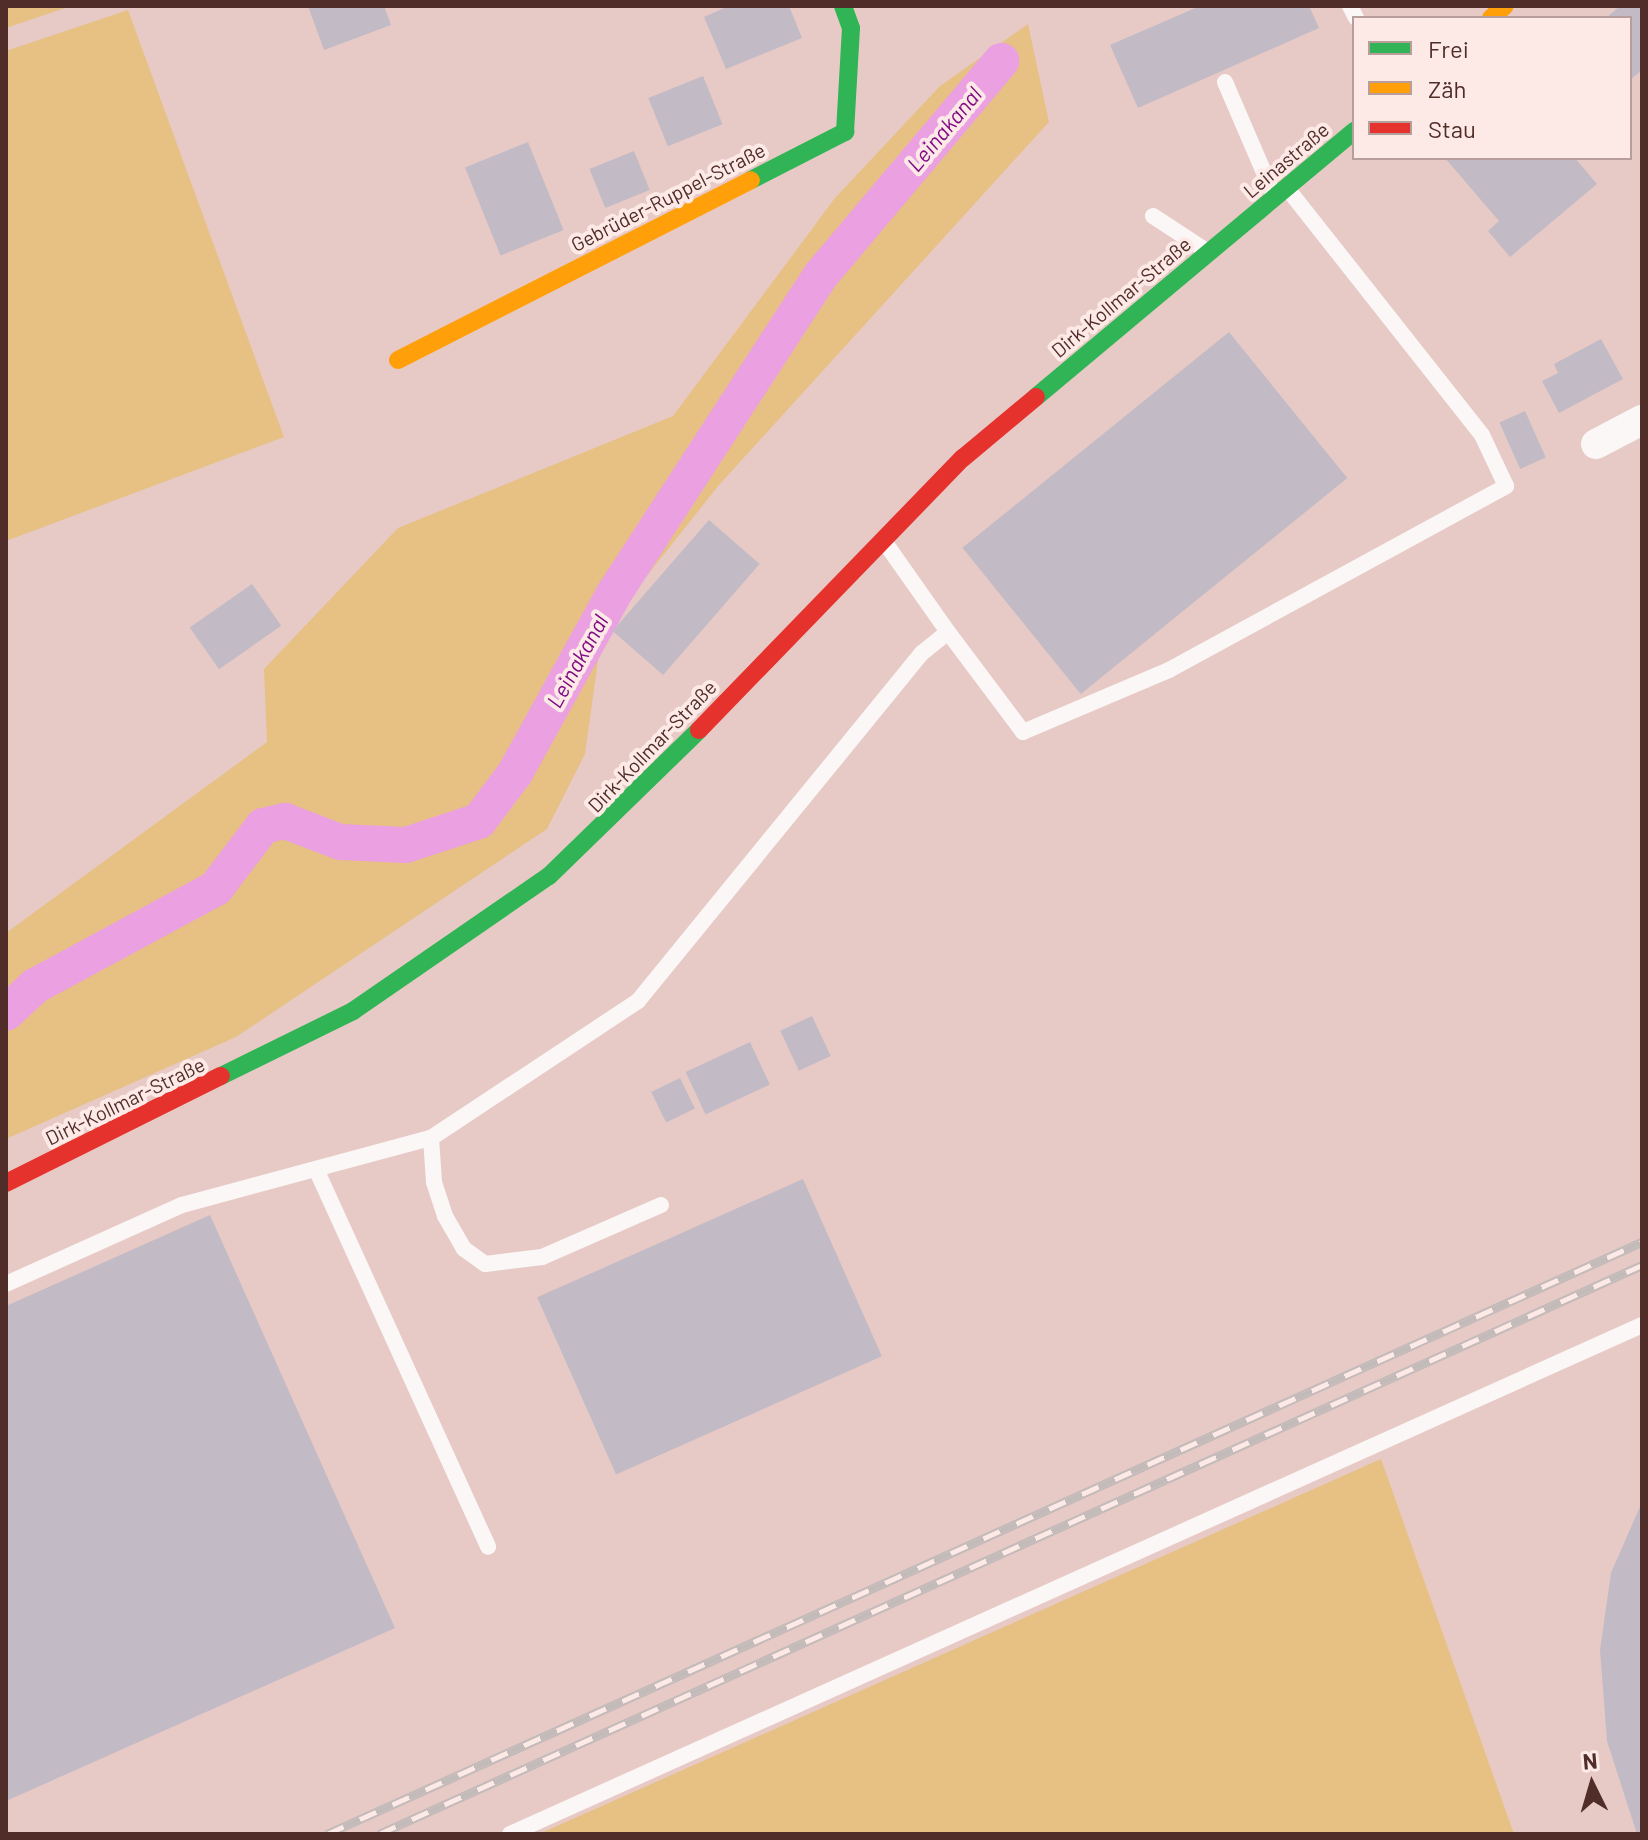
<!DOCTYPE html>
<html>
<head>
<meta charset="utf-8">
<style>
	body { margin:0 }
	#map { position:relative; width:1648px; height:1840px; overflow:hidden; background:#e7cac6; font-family:Barlow,sans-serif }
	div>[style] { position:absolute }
	.green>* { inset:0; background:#e6c183 }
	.canal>* { height:36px; margin:-18px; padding:0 18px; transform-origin:18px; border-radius:18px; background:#eaa0e1 }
	.building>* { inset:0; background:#c2bac5; transform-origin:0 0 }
	.lane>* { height:16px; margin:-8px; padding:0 8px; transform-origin:8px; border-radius:8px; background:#fbf7f6 }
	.street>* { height:30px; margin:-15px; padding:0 15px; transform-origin:15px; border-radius:15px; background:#fbf7f6 }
	.fast>* { height:18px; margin:-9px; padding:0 9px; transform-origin:9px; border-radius:9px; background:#30b455 }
	.slow>* { height:18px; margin:-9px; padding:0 9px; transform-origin:9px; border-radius:9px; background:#ff9f0a }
	.jam>* { height:18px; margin:-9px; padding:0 9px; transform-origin:9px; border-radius:9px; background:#e5322d }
	.rail>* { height:9px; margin-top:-4.5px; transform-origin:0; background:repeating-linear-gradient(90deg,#fdeae7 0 18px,#c3bbba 0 36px); box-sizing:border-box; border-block:2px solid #c3bbba }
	span { translate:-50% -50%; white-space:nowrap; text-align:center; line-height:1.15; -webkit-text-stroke:8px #fdeae7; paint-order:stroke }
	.street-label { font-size:20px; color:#502d29 }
	.water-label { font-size:22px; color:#810a85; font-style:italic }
	.frame { position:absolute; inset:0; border:8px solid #502d29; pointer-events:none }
	.legend { position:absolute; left:1352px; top:16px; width:280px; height:144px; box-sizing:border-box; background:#fdeae7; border:2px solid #b89e9b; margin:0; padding:10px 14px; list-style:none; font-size:24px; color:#502d29 }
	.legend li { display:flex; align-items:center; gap:16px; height:40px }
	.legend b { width:40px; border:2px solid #b89e9b }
	.north { position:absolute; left:1552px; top:1744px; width:80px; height:80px; -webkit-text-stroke:6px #fdeae7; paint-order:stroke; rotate:355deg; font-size:22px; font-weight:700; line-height:32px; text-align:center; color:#502d29 }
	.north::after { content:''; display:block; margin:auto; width:28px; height:36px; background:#502d29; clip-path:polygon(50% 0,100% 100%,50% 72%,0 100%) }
</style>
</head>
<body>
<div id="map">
	<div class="green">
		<div style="clip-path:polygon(6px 6px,71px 6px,6px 28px)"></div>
		<div style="clip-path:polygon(128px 10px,284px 437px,6px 541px,6px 51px)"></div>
		<div style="clip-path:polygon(1028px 24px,1049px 122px,719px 485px,602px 632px,585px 754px,547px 829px,236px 1037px,6px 1139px,6px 933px,267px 742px,264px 669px,398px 528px,673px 416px,835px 198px,940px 86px)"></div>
		<div style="clip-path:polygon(1381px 1459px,1514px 1834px,539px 1834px)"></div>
	</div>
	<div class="canal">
		<div style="left:6px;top:1013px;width:40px;rotate:-43deg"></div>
		<div style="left:35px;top:986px;width:206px;rotate:-28.4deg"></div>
		<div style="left:216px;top:888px;width:78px;rotate:-52.8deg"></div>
		<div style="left:263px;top:826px;width:23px;rotate:-13deg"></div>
		<div style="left:285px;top:821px;width:59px;rotate:20.9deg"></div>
		<div style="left:340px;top:842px;width:66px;rotate:2.6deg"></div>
		<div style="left:406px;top:845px;width:77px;rotate:-18.2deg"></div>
		<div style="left:479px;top:821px;width:60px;rotate:-53.1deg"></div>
		<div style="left:515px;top:773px;width:207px;rotate:-61.1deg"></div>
		<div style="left:615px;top:592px;width:378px;rotate:-57deg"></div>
		<div style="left:821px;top:275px;width:280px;rotate:-49.9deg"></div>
	</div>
	<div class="building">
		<div style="clip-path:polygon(308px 6px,384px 6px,391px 25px,324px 50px)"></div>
		<div style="clip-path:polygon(729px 6px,789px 6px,802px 38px,726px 69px,704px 17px)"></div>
		<div style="clip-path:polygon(1200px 6px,1309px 6px,1319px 28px,1138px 108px,1110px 45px)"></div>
		<div style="clip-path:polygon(1620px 6px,1642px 6px,1642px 70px,1630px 80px,1630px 18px,1606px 18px)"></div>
		<div style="left:703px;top:76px;width:52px;height:59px;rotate:68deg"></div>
		<div style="left:528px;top:142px;width:95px;height:68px;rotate:68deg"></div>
		<div style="left:634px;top:151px;width:42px;height:48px;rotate:68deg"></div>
		<div style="clip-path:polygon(1445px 158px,1575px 158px,1597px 184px,1510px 257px,1488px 231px,1499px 221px)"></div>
		<div style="left:1229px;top:332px;width:188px;height:343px;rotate:51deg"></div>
		<div style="clip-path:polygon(1601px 339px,1623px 379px,1559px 413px,1542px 381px,1558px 373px,1554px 364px)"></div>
		<div style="left:1525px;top:411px;width:51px;height:28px;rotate:66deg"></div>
		<div style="left:709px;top:520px;width:67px;height:147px;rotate:41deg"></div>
		<div style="left:252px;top:584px;width:51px;height:76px;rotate:55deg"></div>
		<div style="left:812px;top:1016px;width:44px;height:35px;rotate:65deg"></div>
		<div style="left:750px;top:1042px;width:47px;height:71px;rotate:65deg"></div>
		<div style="left:680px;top:1078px;width:34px;height:32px;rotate:64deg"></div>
		<div style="left:803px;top:1179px;width:194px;height:291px;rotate:66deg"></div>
		<div style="clip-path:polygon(210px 1215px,395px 1628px,6px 1801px,6px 1306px)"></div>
		<div style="clip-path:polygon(1642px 1502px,1642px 1834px,1637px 1834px,1607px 1741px,1600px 1650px,1611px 1573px)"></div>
	</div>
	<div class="lane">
		<div style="left:1350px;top:6px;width:13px;rotate:63deg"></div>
		<div style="left:1225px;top:82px;width:124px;rotate:66.7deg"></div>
		<div style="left:1153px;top:216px;width:66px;rotate:33.2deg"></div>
		<div style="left:948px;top:632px;width:125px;rotate:53.1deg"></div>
		<div style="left:1023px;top:732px;width:159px;rotate:-23deg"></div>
		<div style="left:1169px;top:670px;width:384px;rotate:-28.6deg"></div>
		<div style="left:1506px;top:486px;width:56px;rotate:-115.2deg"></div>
		<div style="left:1482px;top:435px;width:313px;rotate:-128.3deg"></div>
		<div style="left:316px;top:1169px;width:415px;rotate:65.5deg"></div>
		<div style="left:661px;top:1205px;width:130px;rotate:156.4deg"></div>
		<div style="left:542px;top:1257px;width:57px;rotate:173deg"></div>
		<div style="left:485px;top:1264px;width:26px;rotate:-144deg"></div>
		<div style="left:464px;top:1249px;width:38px;rotate:-120deg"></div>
		<div style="left:445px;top:1216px;width:36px;rotate:-108deg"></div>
		<div style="left:434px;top:1182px;width:44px;rotate:-93.9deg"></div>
		<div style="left:431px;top:1138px;width:248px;rotate:-33.5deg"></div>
		<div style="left:638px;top:1001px;width:449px;rotate:-50.8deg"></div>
		<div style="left:922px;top:653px;width:33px;rotate:-39deg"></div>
		<div style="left:948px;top:632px;width:113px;rotate:-125.2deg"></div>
		<div style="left:6px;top:1284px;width:193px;rotate:-24.2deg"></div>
		<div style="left:182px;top:1205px;width:258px;rotate:-15.1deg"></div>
		<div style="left:510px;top:1834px;width:1241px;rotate:-24.21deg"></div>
	</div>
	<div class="street">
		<div style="left:1596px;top:444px;width:52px;rotate:-27.6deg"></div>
	</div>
	<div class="fast">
		<div style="left:751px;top:180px;width:106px;rotate:-27.1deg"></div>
		<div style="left:845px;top:132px;width:104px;rotate:-86.7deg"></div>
		<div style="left:851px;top:28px;width:23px;rotate:-110deg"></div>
		<div style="left:1036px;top:397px;width:415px;rotate:-39.9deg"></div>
		<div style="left:221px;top:1076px;width:147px;rotate:-26.2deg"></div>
		<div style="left:353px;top:1011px;width:238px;rotate:-34.6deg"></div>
		<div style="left:549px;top:876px;width:209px;rotate:-44.2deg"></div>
	</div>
	<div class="slow">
		<div style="left:1491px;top:18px;width:18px;rotate:-41deg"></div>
		<div style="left:398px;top:360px;width:396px;rotate:-27deg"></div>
	</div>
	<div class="jam">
		<div style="left:699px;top:730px;width:379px;rotate:-45.9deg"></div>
		<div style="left:963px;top:458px;width:95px;rotate:-39.9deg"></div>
		<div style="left:6px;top:1183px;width:240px;rotate:-26.5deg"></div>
	</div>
	<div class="rail">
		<div style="left:327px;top:1834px;width:1442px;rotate:-24.24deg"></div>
		<div style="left:379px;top:1834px;width:1385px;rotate:-24.25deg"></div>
	</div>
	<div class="street-label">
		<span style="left:1286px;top:160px;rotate:-40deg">Leinastraße</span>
		<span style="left:668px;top:197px;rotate:-27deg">Gebrüder-Ruppel-Straße</span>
		<span style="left:1121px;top:297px;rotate:-40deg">Dirk-Kollmar-Straße</span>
		<span style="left:652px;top:746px;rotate:-46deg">Dirk-Kollmar-Straße</span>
		<span style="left:125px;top:1101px;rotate:-26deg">Dirk-Kollmar-Straße</span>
	</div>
	<div class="water-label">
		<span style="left:944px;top:129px;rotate:-50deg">Leinakanal</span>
		<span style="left:577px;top:661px;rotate:-61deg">Leinakanal</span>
	</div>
	<div class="frame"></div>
	<ul class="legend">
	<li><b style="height:10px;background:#30b455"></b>Frei</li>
	<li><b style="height:10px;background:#ff9f0a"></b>Zäh</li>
	<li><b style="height:10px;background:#e5322d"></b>Stau</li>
	</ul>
	<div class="north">N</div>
</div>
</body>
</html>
